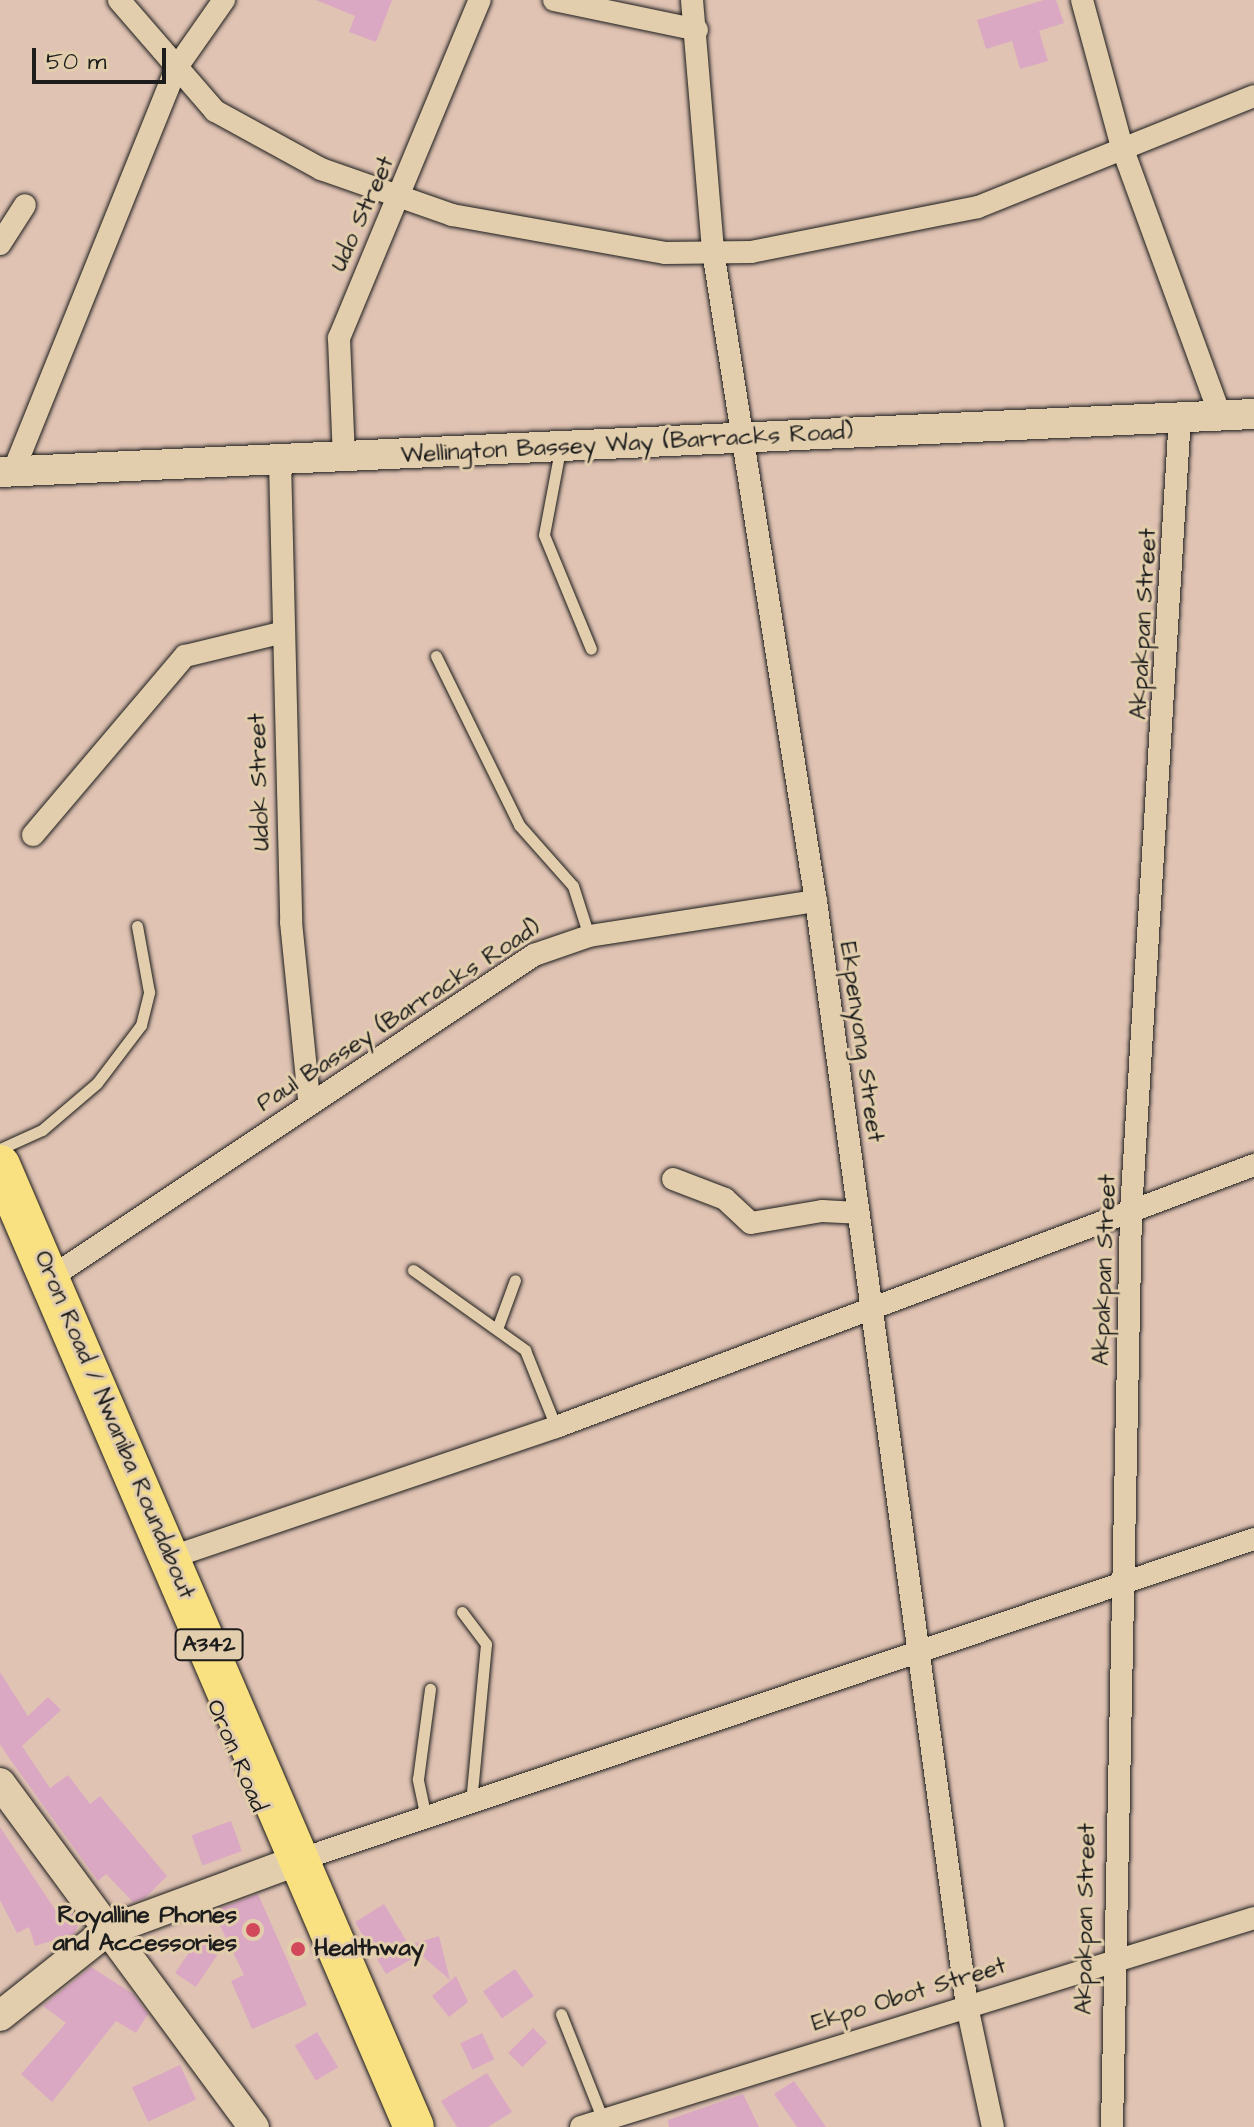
<!DOCTYPE html>
<html>
<head>
<meta charset="utf-8">
<style>
	body { margin:0 }
	#map { position:relative; width:1254px; height:2127px; overflow:hidden; background:#e0c3b3; font-family:"Architects Daughter",sans-serif }
	div>[style] { position:absolute }
	.building>* { inset:0; background:#dba8c3; transform-origin:0 0 }
	.roads { filter:drop-shadow(0 0 2px #1c1c1c) drop-shadow(0 0 2px #1c1c1c) }
	.lane>* { height:11px; margin:-5.5px; padding:0 5.5px; transform-origin:5.5px; border-radius:5.5px; background:#e2ceac }
	.street>* { height:22px; margin:-11px; padding:0 11px; transform-origin:11px; border-radius:11px; background:#e2ceac }
	.secondary>* { height:30px; margin:-15px; padding:0 15px; transform-origin:15px; border-radius:15px; background:#e2ceac }
	.highway>* { height:40px; margin:-20px; padding:0 20px; transform-origin:20px; border-radius:20px; background:#f9e181 }
	.dots>* { width:22px; height:22px; translate:-50% -50%; box-sizing:border-box; border:4px solid #e2ceac; border-radius:50% }
	span { translate:-50% -50%; white-space:nowrap; text-align:center; line-height:1.15; -webkit-text-stroke:6px #e2ceac; paint-order:stroke }
	.shield-label span { padding:2px 6px; background:#e2ceac; border:2px solid; border-radius:6px; -webkit-text-stroke-width:0 }
	.shield-label { font-size:22px; color:#1c1c1c; font-weight:700 }
	.street-label { font-size:24px; color:#1c1c1c }
	.poi-label { font-size:24px; color:#1c1c1c; font-weight:700 }
	.right { translate:-100% -50%; text-align:right }
	.left { translate:0 -50%; text-align:left }
	.scale { position:absolute; left:32px; top:48px; width:134px; height:36px; box-sizing:border-box; border:4px solid #1c1c1c; border-top:0; padding-left:10px; font-size:24px; line-height:28px; white-space:nowrap; color:#1c1c1c; -webkit-text-stroke:6px #e2ceac; paint-order:stroke }
</style>
</head>
<body>
<div id="map">
	<div class="building">
		<div style="clip-path:polygon(316px 0,392px 0,376px 42px,349px 32px,355px 16px)"></div>
		<div style="clip-path:polygon(1044px 0,1056px 0,1064px 23px,1039px 31px,1048px 61px,1020px 69px,1012px 41px,986px 49px,977px 20px)"></div>
		<div style="clip-path:polygon(0 1672px,28px 1716px,48px 1697px,61px 1710px,22px 1746px,50px 1788px,68px 1775px,90px 1804px,100px 1796px,167px 1876px,145px 1898px,133px 1902px,106px 1874px,98px 1881px,7px 1755px,0 1744px)"></div>
		<div style="left:231px;top:1821px;width:32px;height:42px;rotate:70deg"></div>
		<div style="clip-path:polygon(0 1827px,60px 1917px,73px 1913px,80px 1921px,74px 1934px,35px 1946px,29px 1927px,17px 1933px,0 1900px)"></div>
		<div style="clip-path:polygon(258px 1894px,307px 2005px,252px 2029px,231px 1981px,244px 1975px,213px 1911px)"></div>
		<div style="clip-path:polygon(384px 1904px,409px 1945px,439px 1936px,450px 1980px,420px 1954px,386px 1974px,355px 1922px)"></div>
		<div style="left:198px;top:1939px;width:25px;height:41px;rotate:34deg"></div>
		<div style="clip-path:polygon(91px 1967px,133px 1994px,148px 2014px,136px 2033px,116px 2021px,52px 2102px,21px 2074px,66px 2023px,43px 2006px)"></div>
		<div style="left:515px;top:1969px;width:33px;height:39px;rotate:55deg"></div>
		<div style="clip-path:polygon(456px 1976px,468px 2002px,449px 2017px,432px 1996px)"></div>
		<div style="left:533px;top:2028px;width:20px;height:35px;rotate:45deg"></div>
		<div style="left:317px;top:2032px;width:41px;height:26px;rotate:59deg"></div>
		<div style="left:482px;top:2033px;width:29px;height:24px;rotate:65deg"></div>
		<div style="left:180px;top:2065px;width:38px;height:53px;rotate:65deg"></div>
		<div style="clip-path:polygon(487px 2073px,512px 2112px,488px 2127px,457px 2127px,441px 2101px)"></div>
		<div style="clip-path:polygon(794px 2081px,826px 2127px,797px 2127px,774px 2094px)"></div>
		<div style="clip-path:polygon(743px 2094px,759px 2127px,669px 2127px,668px 2120px)"></div>
	</div>
	<div class="roads">
		<div class="lane">
			<div style="left:560px;top:450px;width:86px;rotate:100.7deg"></div>
			<div style="left:544px;top:535px;width:123px;rotate:67.6deg"></div>
			<div style="left:436px;top:656px;width:188px;rotate:63.8deg"></div>
			<div style="left:519px;top:825px;width:81px;rotate:48.5deg"></div>
			<div style="left:573px;top:886px;width:52px;rotate:72.3deg"></div>
			<div style="left:0;top:1149px;width:46px;rotate:-24.3deg"></div>
			<div style="left:42px;top:1130px;width:72px;rotate:-40.5deg"></div>
			<div style="left:97px;top:1083px;width:73px;rotate:-52.8deg"></div>
			<div style="left:141px;top:1025px;width:34px;rotate:-76deg"></div>
			<div style="left:149px;top:992px;width:67px;rotate:-100.3deg"></div>
			<div style="left:413px;top:1270px;width:138px;rotate:35.5deg"></div>
			<div style="left:525px;top:1350px;width:83px;rotate:68.1deg"></div>
			<div style="left:497px;top:1329px;width:52px;rotate:-69.8deg"></div>
			<div style="left:462px;top:1612px;width:40px;rotate:53deg"></div>
			<div style="left:486px;top:1644px;width:160px;rotate:95.4deg"></div>
			<div style="left:426px;top:1818px;width:40px;rotate:-102deg"></div>
			<div style="left:418px;top:1779px;width:91px;rotate:-82.4deg"></div>
			<div style="left:561px;top:2014px;width:114px;rotate:68.4deg"></div>
		</div>
		<div class="street">
			<div style="left:119px;top:0;width:147px;rotate:49.1deg"></div>
			<div style="left:215px;top:111px;width:121px;rotate:28.7deg"></div>
			<div style="left:321px;top:169px;width:139px;rotate:19.3deg"></div>
			<div style="left:452px;top:215px;width:216px;rotate:10.1deg"></div>
			<div style="left:665px;top:253px;width:86px;rotate:-0.7deg"></div>
			<div style="left:751px;top:252px;width:231px;rotate:-11.2deg"></div>
			<div style="left:978px;top:207px;width:297px;rotate:-21.9deg"></div>
			<div style="left:554px;top:0;width:146px;rotate:11.8deg"></div>
			<div style="left:692px;top:0;width:252px;rotate:85.2deg"></div>
			<div style="left:713px;top:251px;width:658px;rotate:81deg"></div>
			<div style="left:816px;top:901px;width:1115px;rotate:82.22deg"></div>
			<div style="left:967px;top:2006px;width:124px;rotate:77.9deg"></div>
			<div style="left:1082px;top:0;width:152px;rotate:74.8deg"></div>
			<div style="left:1122px;top:147px;width:285px;rotate:69.9deg"></div>
			<div style="left:0;top:244px;width:46px;rotate:-57.3deg"></div>
			<div style="left:344px;top:458px;width:120px;rotate:-92.4deg"></div>
			<div style="left:339px;top:338px;width:366px;rotate:-67.4deg"></div>
			<div style="left:280px;top:461px;width:461px;rotate:88.6deg"></div>
			<div style="left:291px;top:922px;width:179px;rotate:84.2deg"></div>
			<div style="left:13px;top:472px;width:437px;rotate:-68deg"></div>
			<div style="left:177px;top:67px;width:82px;rotate:-55deg"></div>
			<div style="left:33px;top:835px;width:235px;rotate:-49.7deg"></div>
			<div style="left:185px;top:656px;width:98px;rotate:-13.6deg"></div>
			<div style="left:673px;top:1179px;width:56px;rotate:21deg"></div>
			<div style="left:725px;top:1199px;width:35px;rotate:43deg"></div>
			<div style="left:751px;top:1223px;width:72px;rotate:-9.6deg"></div>
			<div style="left:822px;top:1211px;width:36px;rotate:3deg"></div>
			<div style="left:50px;top:1278px;width:582px;rotate:-33.72deg"></div>
			<div style="left:534px;top:955px;width:58px;rotate:-19.1deg"></div>
			<div style="left:589px;top:936px;width:230px;rotate:-8.8deg"></div>
			<div style="left:172px;top:1557px;width:405px;rotate:-18.7deg"></div>
			<div style="left:556px;top:1427px;width:746px;rotate:-20.57deg"></div>
			<div style="left:299px;top:1860px;width:1008px;rotate:-18.58deg"></div>
			<div style="left:581px;top:2127px;width:705px;rotate:-17.25deg"></div>
			<div style="left:1112px;top:2127px;width:916px;rotate:-88.81deg"></div>
			<div style="left:1131px;top:1211px;width:796px;rotate:-86.47deg"></div>
		</div>
		<div class="secondary">
			<div style="left:0;top:472px;width:1255px;rotate:-2.65deg"></div>
			<div style="left:0;top:1783px;width:428px;rotate:53.6deg"></div>
			<div style="left:0;top:2016px;width:137px;rotate:-38.5deg"></div>
			<div style="left:107px;top:1931px;width:205px;rotate:-20.3deg"></div>
		</div>
		<div class="highway">
			<div style="left:0;top:1165px;width:1047px;rotate:66.72deg"></div>
		</div>
	</div>
	<div class="dots">
		<div style="left:253px;top:1930px;background:#d1495b"></div>
		<div style="left:298px;top:1949px;background:#d1495b"></div>
	</div>
	<div class="shield-label">
		<span style="left:209px;top:1645px">A342</span>
	</div>
	<div class="street-label">
		<span style="left:363px;top:214px;rotate:-66deg">Udo Street</span>
		<span style="left:627px;top:444px;rotate:-3deg">Wellington Bassey Way (Barracks Road)</span>
		<span style="left:1144px;top:624px;rotate:-87deg">Akpakpan Street</span>
		<span style="left:260px;top:782px;rotate:-92deg">Udok Street</span>
		<span style="left:399px;top:1016px;rotate:-33deg">Paul Bassey (Barracks Road)</span>
		<span style="left:861px;top:1042px;rotate:82deg">Ekpenyong Street</span>
		<span style="left:1105px;top:1270px;rotate:-88deg">Akpakpan Street</span>
		<span style="left:114px;top:1425px;rotate:67deg">Oron Road / Nwaniba Roundabout</span>
		<span style="left:236px;top:1756px;rotate:67deg">Oron Road</span>
		<span style="left:1086px;top:1919px;rotate:-89deg">Akpakpan Street</span>
		<span style="left:909px;top:1995px;rotate:-17deg">Ekpo Obot Street</span>
	</div>
	<div class="poi-label">
		<span class="right" style="left:237px;top:1930px">Royalline Phones<br>and Accessories</span>
		<span class="left" style="left:314px;top:1949px">Healthway</span>
	</div>
	<div class="scale">50 m</div>
</div>
</body>
</html>
